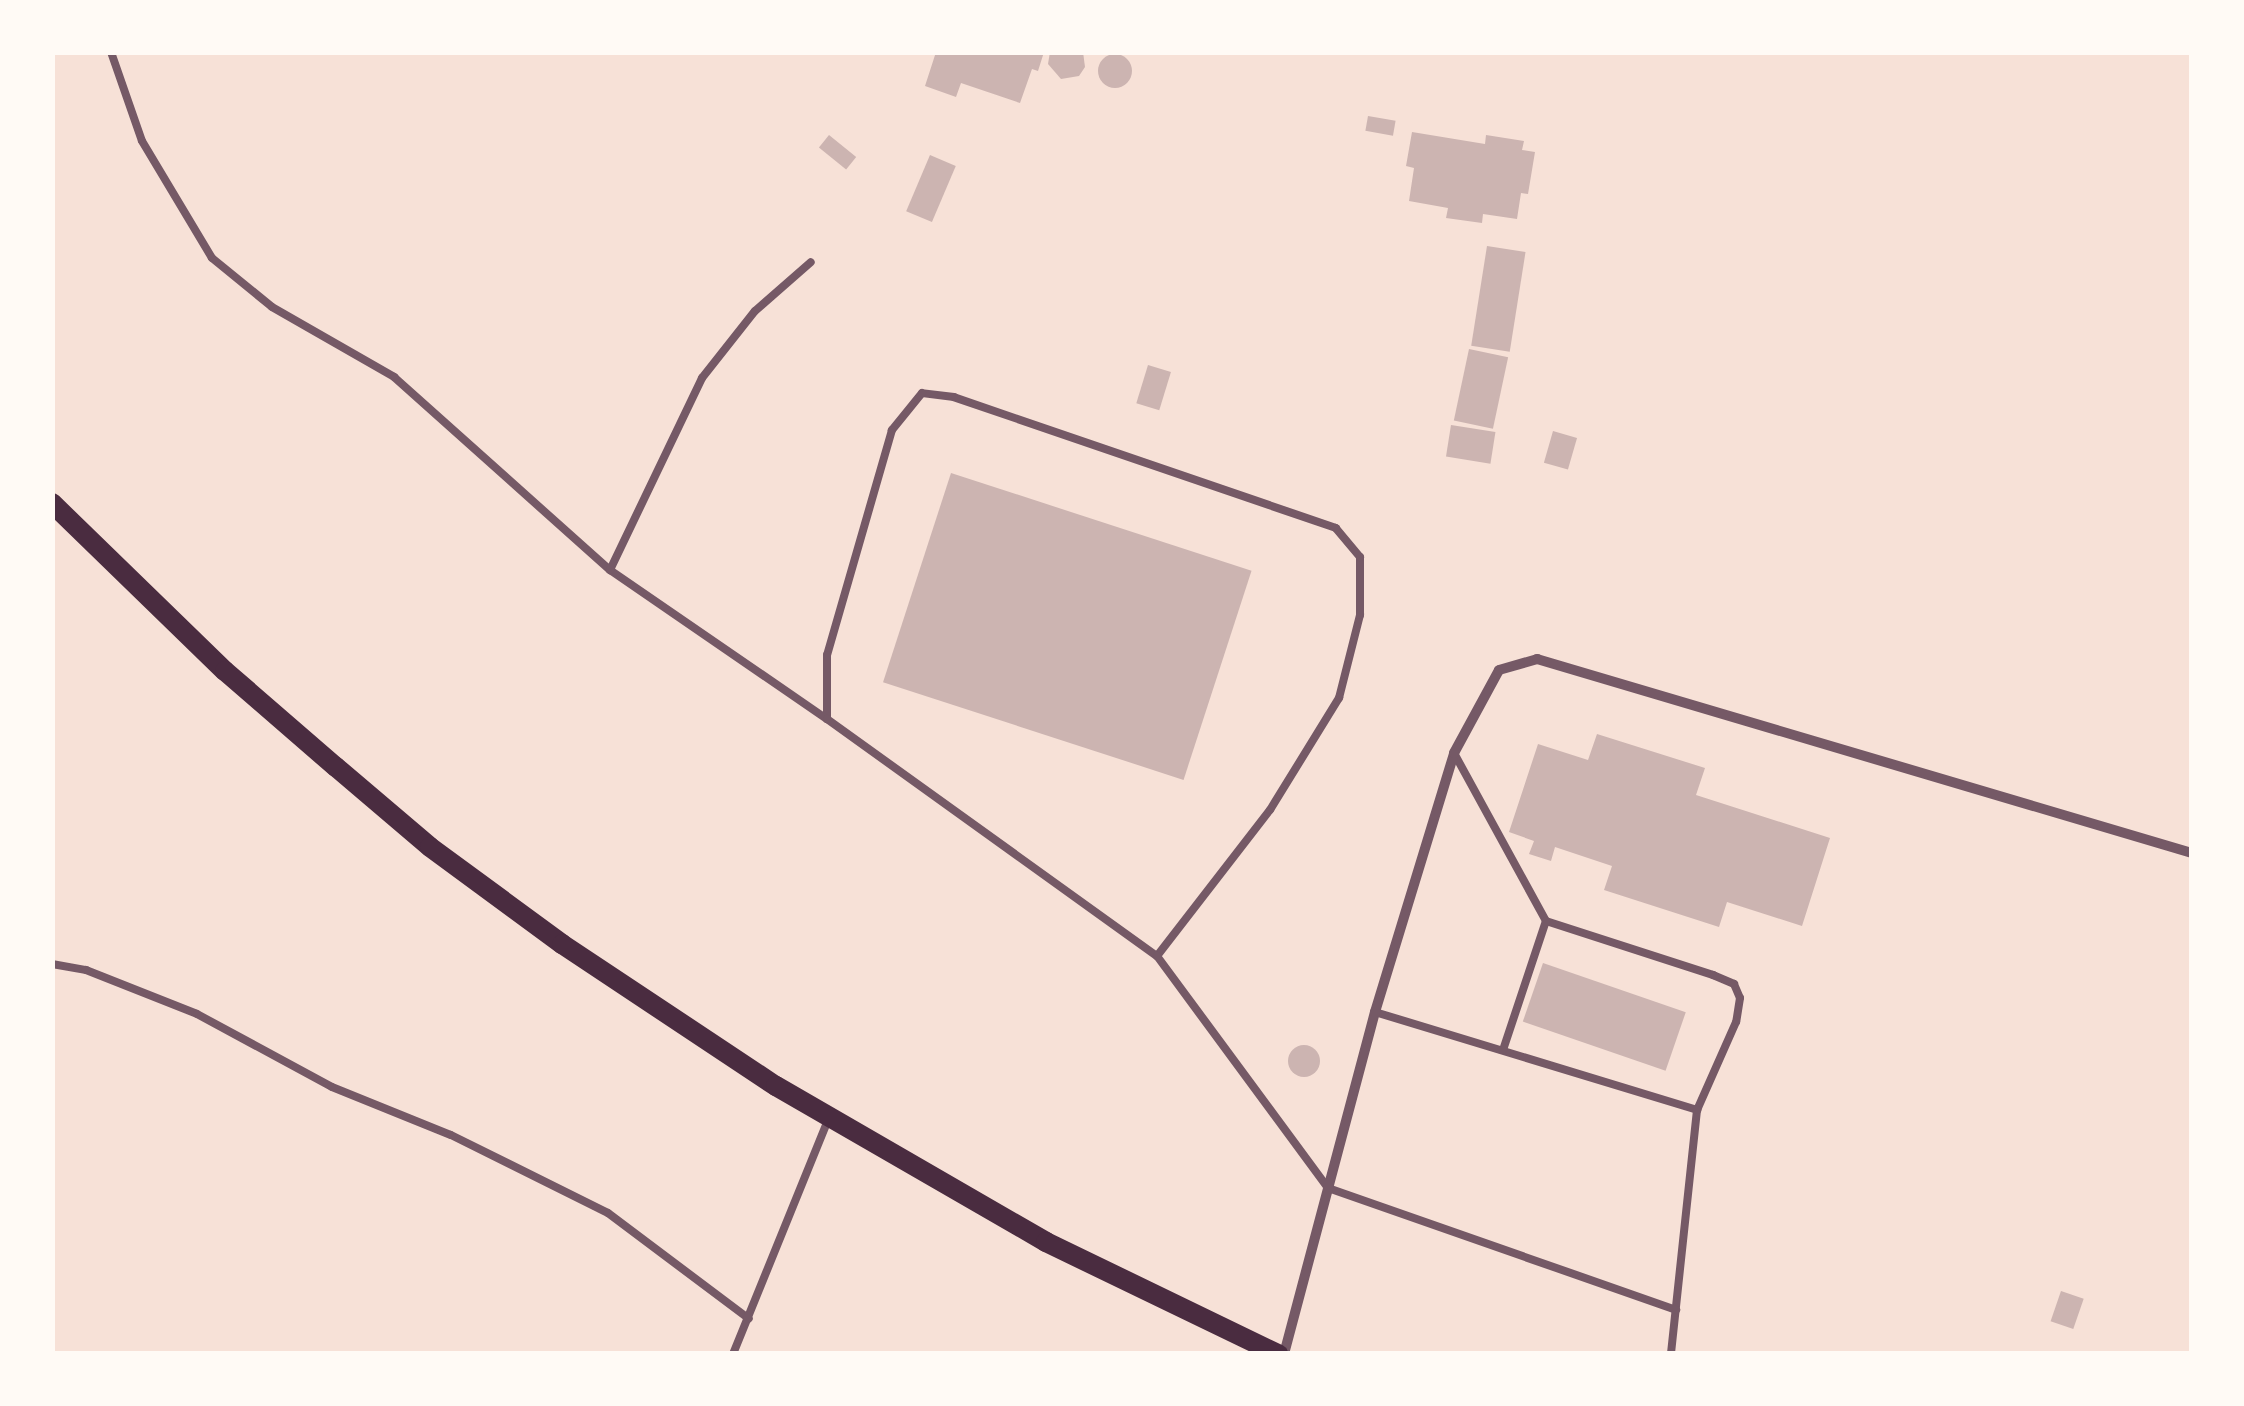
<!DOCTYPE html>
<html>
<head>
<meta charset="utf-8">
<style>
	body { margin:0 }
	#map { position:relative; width:2244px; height:1406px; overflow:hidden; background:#f7e1d7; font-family:Rubik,sans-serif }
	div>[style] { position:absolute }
	.building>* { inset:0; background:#ccb4b1; transform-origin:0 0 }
	.round { border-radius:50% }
	.service>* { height:8px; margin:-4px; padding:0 4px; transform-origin:4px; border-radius:4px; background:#755966 }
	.minor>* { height:10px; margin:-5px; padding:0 5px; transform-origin:5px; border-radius:5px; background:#755966 }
	.secondary>* { height:20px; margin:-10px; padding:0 10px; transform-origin:10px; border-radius:10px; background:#4a2c40 }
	span { translate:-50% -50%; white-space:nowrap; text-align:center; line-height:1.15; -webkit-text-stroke:9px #fffaf5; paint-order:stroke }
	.frame { position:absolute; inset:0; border:55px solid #fffaf5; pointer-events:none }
</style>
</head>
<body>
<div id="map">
	<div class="building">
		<div style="clip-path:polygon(936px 52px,1044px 52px,1038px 71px,1032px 69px,1020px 103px,961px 83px,956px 97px,925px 86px)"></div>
		<div style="clip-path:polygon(1050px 52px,1083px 52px,1085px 67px,1079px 76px,1061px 79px,1048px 64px)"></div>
		<div class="round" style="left:1098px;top:54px;width:34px;height:34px"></div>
		<div style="left:1368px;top:116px;width:28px;height:15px;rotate:10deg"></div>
		<div style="clip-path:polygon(1412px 132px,1485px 144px,1486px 135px,1524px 141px,1522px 150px,1535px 152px,1528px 194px,1521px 193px,1517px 219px,1483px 214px,1482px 223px,1446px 218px,1448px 208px,1409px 201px,1414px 168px,1406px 166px)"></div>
		<div style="left:829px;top:135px;width:35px;height:16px;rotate:39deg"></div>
		<div style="left:930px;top:155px;width:28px;height:61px;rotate:23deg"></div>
		<div style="left:1487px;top:246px;width:39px;height:101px;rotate:9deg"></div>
		<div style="left:1469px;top:349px;width:40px;height:73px;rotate:12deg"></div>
		<div style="left:1148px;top:365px;width:24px;height:40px;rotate:17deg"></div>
		<div style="left:1451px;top:425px;width:45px;height:32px;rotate:9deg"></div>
		<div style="left:1553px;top:431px;width:25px;height:33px;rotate:16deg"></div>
		<div style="left:951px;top:473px;width:316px;height:220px;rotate:18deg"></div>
		<div style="clip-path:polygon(1597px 734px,1705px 768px,1696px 795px,1830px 838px,1802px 926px,1727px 902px,1719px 927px,1604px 890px,1612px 866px,1555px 847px,1551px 861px,1529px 854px,1534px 841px,1509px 832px,1538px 744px,1588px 760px)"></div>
		<div style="left:1543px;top:963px;width:151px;height:62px;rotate:19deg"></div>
		<div class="round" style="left:1288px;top:1045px;width:32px;height:32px"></div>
		<div style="left:2061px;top:1291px;width:24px;height:32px;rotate:19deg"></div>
	</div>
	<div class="service">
		<div style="left:111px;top:52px;width:94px;rotate:70.8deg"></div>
		<div style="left:142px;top:141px;width:136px;rotate:59.1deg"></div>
		<div style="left:212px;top:258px;width:77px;rotate:39.2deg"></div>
		<div style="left:272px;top:307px;width:141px;rotate:29.8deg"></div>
		<div style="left:394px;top:377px;width:290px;rotate:41.8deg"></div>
		<div style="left:610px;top:570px;width:263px;rotate:34.5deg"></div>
		<div style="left:610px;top:570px;width:213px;rotate:-64.4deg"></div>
		<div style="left:702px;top:378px;width:85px;rotate:-51.7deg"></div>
		<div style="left:755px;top:311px;width:74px;rotate:-41.2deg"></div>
		<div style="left:1454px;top:753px;width:192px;rotate:61.3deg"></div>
		<div style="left:1546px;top:921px;width:176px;rotate:17.9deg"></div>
		<div style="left:1713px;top:975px;width:23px;rotate:23deg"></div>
		<div style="left:1734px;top:984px;width:15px;rotate:67deg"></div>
		<div style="left:1740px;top:998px;width:24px;rotate:99deg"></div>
		<div style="left:1736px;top:1022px;width:96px;rotate:113.9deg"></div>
		<div style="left:1697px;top:1110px;width:245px;rotate:96.1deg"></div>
		<div style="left:1157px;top:956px;width:185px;rotate:-52.3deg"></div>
		<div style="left:1270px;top:810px;width:132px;rotate:-58.4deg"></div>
		<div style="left:1339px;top:698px;width:86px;rotate:-75.8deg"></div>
		<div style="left:1360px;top:615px;width:58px;rotate:-90deg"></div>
		<div style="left:1360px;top:557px;width:38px;rotate:-130deg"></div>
		<div style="left:1336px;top:528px;width:404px;rotate:-161.1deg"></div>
		<div style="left:954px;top:397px;width:32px;rotate:-173deg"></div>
		<div style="left:922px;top:393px;width:48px;rotate:129deg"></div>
		<div style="left:892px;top:430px;width:234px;rotate:106.1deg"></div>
		<div style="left:827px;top:655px;width:64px;rotate:90deg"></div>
		<div style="left:827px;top:719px;width:406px;rotate:35.7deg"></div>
		<div style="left:1157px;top:956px;width:288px;rotate:53.6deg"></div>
		<div style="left:1328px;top:1188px;width:369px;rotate:19.3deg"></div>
		<div style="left:52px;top:964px;width:35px;rotate:10deg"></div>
		<div style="left:86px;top:970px;width:119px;rotate:21.6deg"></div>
		<div style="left:197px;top:1014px;width:153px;rotate:28.4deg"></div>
		<div style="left:332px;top:1087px;width:128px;rotate:22deg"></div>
		<div style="left:451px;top:1135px;width:175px;rotate:26.4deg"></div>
		<div style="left:608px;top:1213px;width:176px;rotate:36.9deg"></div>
		<div style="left:1375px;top:1012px;width:337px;rotate:16.9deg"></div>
		<div style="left:1503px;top:1050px;width:136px;rotate:-71.6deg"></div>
		<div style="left:733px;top:1354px;width:256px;rotate:-67.9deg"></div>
	</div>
	<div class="minor">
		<div style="left:1284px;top:1354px;width:354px;rotate:-75.1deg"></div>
		<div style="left:1375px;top:1012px;width:271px;rotate:-73deg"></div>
		<div style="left:1454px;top:753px;width:94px;rotate:-61.5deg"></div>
		<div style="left:1499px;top:670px;width:40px;rotate:-16deg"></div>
		<div style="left:1537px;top:659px;width:683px;rotate:16.5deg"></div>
	</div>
	<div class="secondary">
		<div style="left:52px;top:503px;width:241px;rotate:44.2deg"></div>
		<div style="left:225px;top:671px;width:147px;rotate:40.9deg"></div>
		<div style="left:336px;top:767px;width:123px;rotate:40.4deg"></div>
		<div style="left:430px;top:847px;width:164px;rotate:36.3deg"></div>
		<div style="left:562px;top:944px;width:257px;rotate:33.6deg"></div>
		<div style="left:776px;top:1086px;width:312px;rotate:30deg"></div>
		<div style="left:1046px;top:1242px;width:258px;rotate:25.8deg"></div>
	</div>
	<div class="frame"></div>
</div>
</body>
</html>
